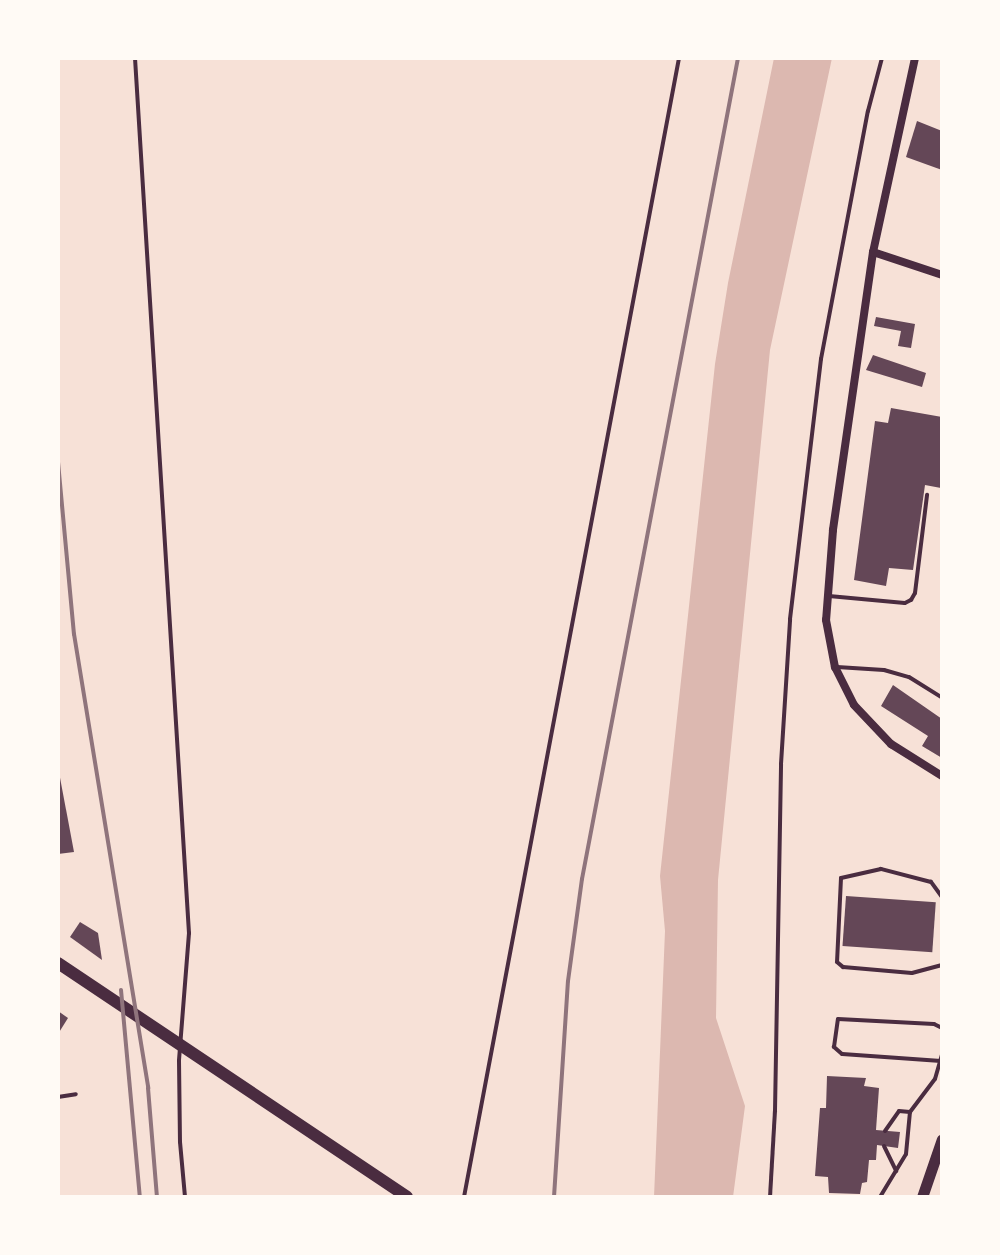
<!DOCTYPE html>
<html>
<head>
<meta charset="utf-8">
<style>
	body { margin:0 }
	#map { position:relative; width:1000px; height:1255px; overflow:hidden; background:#f7e1d7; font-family:Ubuntu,sans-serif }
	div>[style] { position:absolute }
	.water>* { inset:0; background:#dcb8b0 }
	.building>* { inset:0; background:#644757; transform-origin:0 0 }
	.service>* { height:4px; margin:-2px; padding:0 2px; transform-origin:2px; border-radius:2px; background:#4a2c40 }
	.minor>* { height:8px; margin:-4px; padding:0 4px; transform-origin:4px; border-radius:4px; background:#4a2c40 }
	.secondary>* { height:11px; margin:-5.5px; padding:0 5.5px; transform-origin:5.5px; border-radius:5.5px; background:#4a2c40 }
	.primary>* { height:12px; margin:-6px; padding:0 6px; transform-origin:6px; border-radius:6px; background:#4a2c40 }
	.rail>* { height:4px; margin:-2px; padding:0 2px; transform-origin:2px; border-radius:2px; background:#8f747c }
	span { translate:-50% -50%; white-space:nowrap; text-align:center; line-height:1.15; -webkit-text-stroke:6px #fffaf5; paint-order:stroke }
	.frame { position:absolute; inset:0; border:60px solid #fffaf5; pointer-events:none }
</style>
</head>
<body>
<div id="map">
	<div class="water">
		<div style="clip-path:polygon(774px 58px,832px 58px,770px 350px,718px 880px,716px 1018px,745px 1106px,733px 1197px,654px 1197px,665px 931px,660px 876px,715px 364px,728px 283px)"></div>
	</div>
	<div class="building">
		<div style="clip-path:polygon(917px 121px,942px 131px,942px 170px,906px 157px)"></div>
		<div style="clip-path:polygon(876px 317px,915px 324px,911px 348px,898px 346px,901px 331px,874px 326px)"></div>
		<div style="clip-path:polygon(873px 355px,926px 373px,922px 387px,866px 370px)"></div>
		<div style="clip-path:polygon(891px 408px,942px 417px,942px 476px,941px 488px,925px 485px,913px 570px,889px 568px,886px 586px,854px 580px,875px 421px,888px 423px)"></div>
		<div style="clip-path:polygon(893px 685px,942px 719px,942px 758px,922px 746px,928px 736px,881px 706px)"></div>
		<div style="clip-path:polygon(58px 767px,74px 852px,58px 854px)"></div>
		<div style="left:846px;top:896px;width:90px;height:50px;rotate:4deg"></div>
		<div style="clip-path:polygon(80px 922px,98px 933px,102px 960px,70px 937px)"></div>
		<div style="clip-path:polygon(58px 1011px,68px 1018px,58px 1034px)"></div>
		<div style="clip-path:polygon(827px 1076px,866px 1078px,864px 1086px,879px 1088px,876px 1130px,900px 1132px,898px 1148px,877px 1145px,876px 1160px,869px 1160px,867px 1182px,862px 1183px,860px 1194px,829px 1193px,828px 1177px,815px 1176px,820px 1108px,826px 1108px)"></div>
	</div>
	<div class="service">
		<div style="left:135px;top:58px;width:877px;rotate:86.47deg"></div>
		<div style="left:189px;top:933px;width:128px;rotate:94.5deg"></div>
		<div style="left:179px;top:1061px;width:81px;rotate:89.3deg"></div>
		<div style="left:180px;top:1142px;width:55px;rotate:84.8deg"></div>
		<div style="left:829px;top:596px;width:76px;rotate:5.3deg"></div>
		<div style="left:905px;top:603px;width:7px;rotate:-27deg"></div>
		<div style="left:911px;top:600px;width:8px;rotate:-60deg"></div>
		<div style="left:915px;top:593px;width:99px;rotate:-83deg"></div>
		<div style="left:837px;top:667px;width:47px;rotate:3.7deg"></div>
		<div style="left:884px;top:670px;width:26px;rotate:16deg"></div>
		<div style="left:909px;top:677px;width:39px;rotate:32deg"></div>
		<div style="left:942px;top:897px;width:19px;rotate:-126deg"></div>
		<div style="left:931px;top:882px;width:52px;rotate:-165.4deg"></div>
		<div style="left:881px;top:869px;width:41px;rotate:167.3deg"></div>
		<div style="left:841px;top:878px;width:84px;rotate:92.7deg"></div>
		<div style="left:837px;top:962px;width:8px;rotate:40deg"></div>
		<div style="left:843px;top:967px;width:69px;rotate:5deg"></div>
		<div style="left:912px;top:973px;width:31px;rotate:-15deg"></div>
		<div style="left:941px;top:1061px;width:99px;rotate:-176deg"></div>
		<div style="left:842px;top:1054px;width:11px;rotate:-139deg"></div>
		<div style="left:834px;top:1047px;width:28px;rotate:-82deg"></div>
		<div style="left:838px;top:1019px;width:96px;rotate:3deg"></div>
		<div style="left:934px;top:1024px;width:9px;rotate:27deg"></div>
		<div style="left:58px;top:1097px;width:18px;rotate:-9deg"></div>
		<div style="left:885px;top:1131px;width:24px;rotate:-55deg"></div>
		<div style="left:899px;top:1111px;width:11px;rotate:5deg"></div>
		<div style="left:884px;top:1146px;width:28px;rotate:64deg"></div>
		<div style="left:464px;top:1197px;width:1159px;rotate:-79.31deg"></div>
		<div style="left:770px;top:1197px;width:86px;rotate:-86.7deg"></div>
		<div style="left:775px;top:1111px;width:347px;rotate:-89deg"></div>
		<div style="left:781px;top:764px;width:145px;rotate:-86.4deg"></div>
		<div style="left:790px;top:619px;width:262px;rotate:-83.2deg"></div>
		<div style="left:821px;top:359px;width:252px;rotate:-79.3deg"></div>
		<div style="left:868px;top:111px;width:55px;rotate:-75.2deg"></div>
		<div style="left:880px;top:1197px;width:50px;rotate:-58.8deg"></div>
		<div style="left:906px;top:1154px;width:42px;rotate:-84.6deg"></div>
		<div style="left:910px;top:1112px;width:41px;rotate:-52.9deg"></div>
		<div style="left:935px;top:1079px;width:26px;rotate:-74deg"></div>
	</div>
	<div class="minor">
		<div style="left:915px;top:58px;width:198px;rotate:102.2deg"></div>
		<div style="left:873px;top:252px;width:281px;rotate:98.2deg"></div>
		<div style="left:833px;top:530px;width:90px;rotate:94.4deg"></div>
		<div style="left:826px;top:620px;width:48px;rotate:79.2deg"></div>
		<div style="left:835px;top:667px;width:42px;rotate:63.4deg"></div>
		<div style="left:854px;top:705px;width:54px;rotate:46.5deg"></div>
		<div style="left:891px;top:744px;width:60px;rotate:32.1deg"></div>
		<div style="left:873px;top:252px;width:73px;rotate:18.4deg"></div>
	</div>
	<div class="secondary">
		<div style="left:922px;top:1197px;width:61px;rotate:-71deg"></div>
	</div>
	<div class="primary">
		<div style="left:58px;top:963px;width:420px;rotate:33.8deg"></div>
	</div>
	<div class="rail">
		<div style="left:58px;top:462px;width:173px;rotate:84.7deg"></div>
		<div style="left:74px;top:634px;width:460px;rotate:80.7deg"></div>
		<div style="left:148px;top:1088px;width:109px;rotate:85.3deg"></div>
		<div style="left:121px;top:990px;width:208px;rotate:84.8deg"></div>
		<div style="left:554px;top:1197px;width:216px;rotate:-86.3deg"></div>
		<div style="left:568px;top:981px;width:103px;rotate:-82.2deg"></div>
		<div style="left:582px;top:879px;width:836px;rotate:-79.24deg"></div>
	</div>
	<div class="frame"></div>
</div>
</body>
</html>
